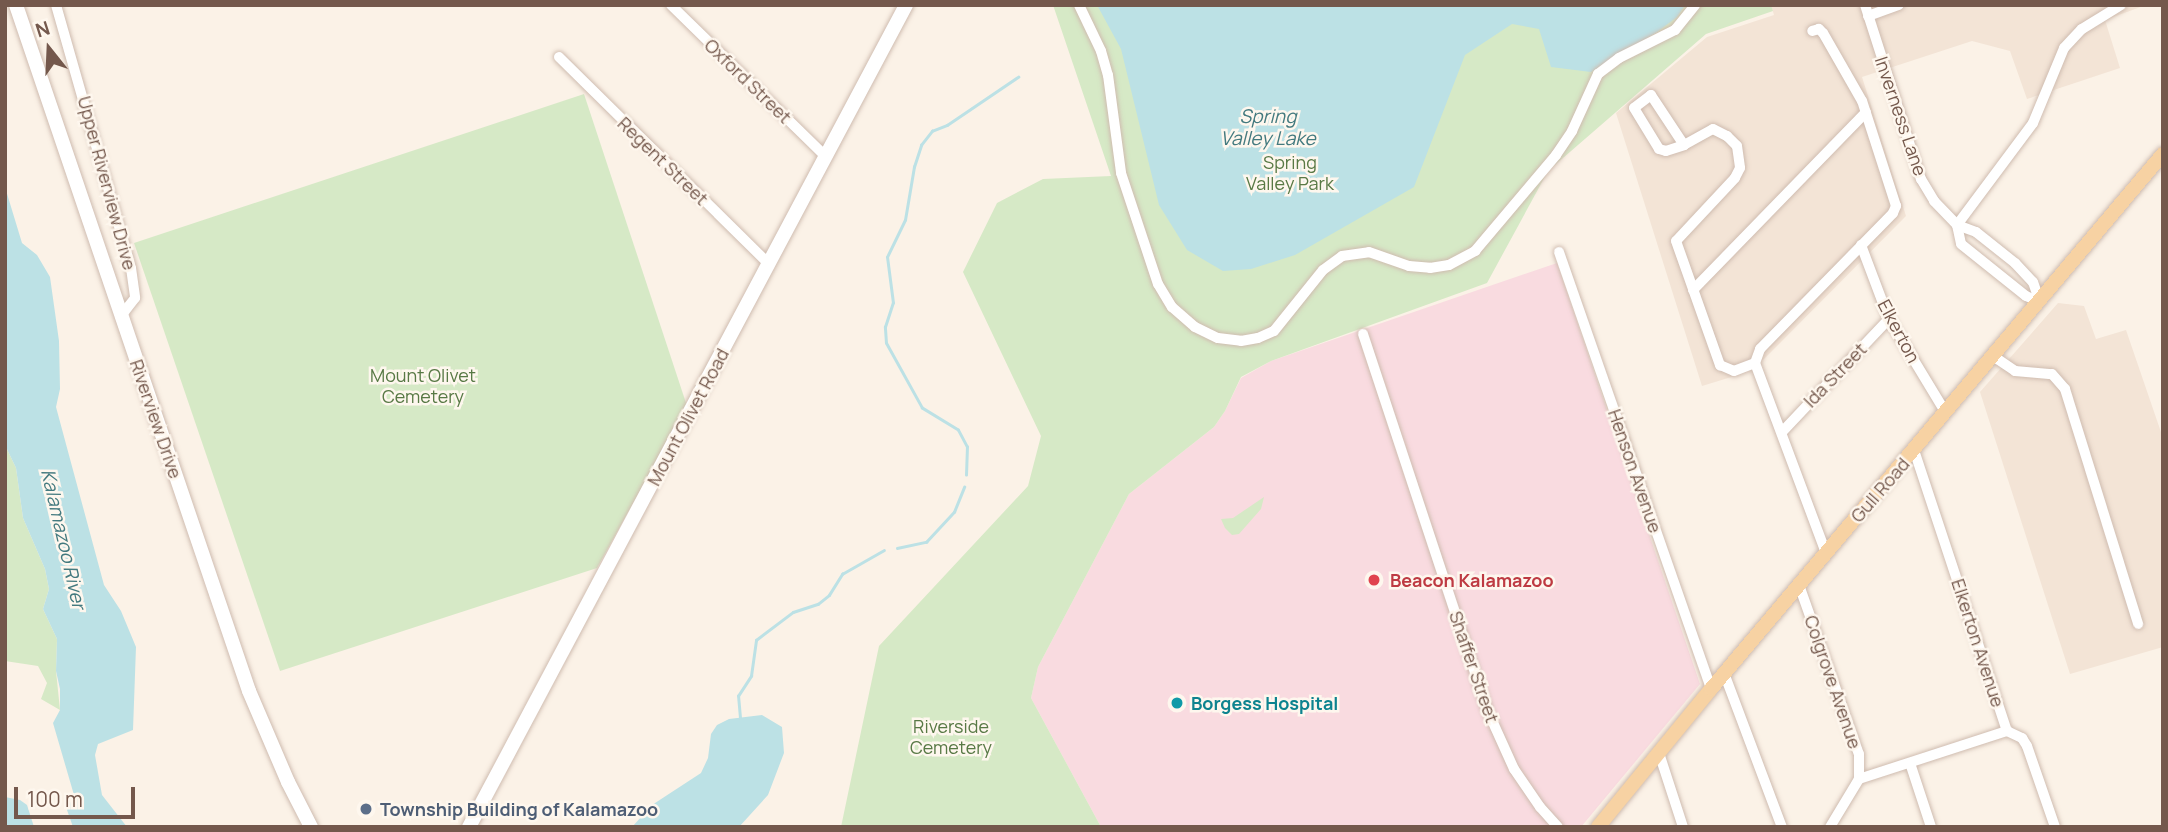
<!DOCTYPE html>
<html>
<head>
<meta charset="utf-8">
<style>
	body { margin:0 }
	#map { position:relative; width:2168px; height:832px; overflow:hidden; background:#fbf2e7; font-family:Manrope,sans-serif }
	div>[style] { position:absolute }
	.residential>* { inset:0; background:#f3e4d6 }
	.medical>* { inset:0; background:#f9dbe0 }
	.green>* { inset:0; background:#d6e9c6 }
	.water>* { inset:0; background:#bce1e5 }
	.stream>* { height:2.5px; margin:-1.25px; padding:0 1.25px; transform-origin:1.25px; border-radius:1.25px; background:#bce1e5 }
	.roads { filter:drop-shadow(0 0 2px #cfbcb0) drop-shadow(0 0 2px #cfbcb0) }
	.street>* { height:10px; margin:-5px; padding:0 5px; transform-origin:5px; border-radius:5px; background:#fff }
	.secondary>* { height:14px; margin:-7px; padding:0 7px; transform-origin:7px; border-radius:7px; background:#fff }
	.primary>* { height:14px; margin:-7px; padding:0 7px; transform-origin:7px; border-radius:7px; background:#f7d2a3 }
	.dots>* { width:19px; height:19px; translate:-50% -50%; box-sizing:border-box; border:4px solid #fef7ee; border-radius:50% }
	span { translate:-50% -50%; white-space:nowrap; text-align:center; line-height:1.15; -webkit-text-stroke:5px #fef7ee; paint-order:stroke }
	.street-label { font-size:18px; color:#74584c }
	.park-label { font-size:18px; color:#587945 }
	.health-label { font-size:18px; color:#be3a42; font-weight:700 }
	.left { translate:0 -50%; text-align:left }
	.culture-label { font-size:18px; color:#0d838f; font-weight:700 }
	.service-label { font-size:18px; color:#4e5e75; font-weight:700 }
	.water-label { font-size:19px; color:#437a7f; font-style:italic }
	.frame { position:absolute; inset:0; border:7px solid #74584c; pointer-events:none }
	.north { position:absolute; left:14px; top:14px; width:70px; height:70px; -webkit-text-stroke:5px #fef7ee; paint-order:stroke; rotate:342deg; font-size:19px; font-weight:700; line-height:28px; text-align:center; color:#74584c }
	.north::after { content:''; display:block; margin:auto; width:24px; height:32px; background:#74584c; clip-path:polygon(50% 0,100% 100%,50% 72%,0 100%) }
	.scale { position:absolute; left:14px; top:787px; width:121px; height:32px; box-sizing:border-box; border:4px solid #74584c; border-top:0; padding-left:9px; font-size:21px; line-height:24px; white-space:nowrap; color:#74584c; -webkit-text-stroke:5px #fef7ee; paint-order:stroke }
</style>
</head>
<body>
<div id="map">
	<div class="residential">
		<div style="clip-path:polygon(1771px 5px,2146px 5px,2105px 20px,2120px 68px,2027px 99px,2010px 51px,1972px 41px,1862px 77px,1906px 216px,1764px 359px,1738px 375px,1702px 386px,1616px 113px,1707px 37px,1774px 15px)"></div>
		<div style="clip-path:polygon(2058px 303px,2084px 306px,2096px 339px,2126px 330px,2163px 438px,2163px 647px,2070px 674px,1980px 392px)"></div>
	</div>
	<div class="medical">
		<div style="clip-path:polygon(1557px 263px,1700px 684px,1581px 827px,1101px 827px,1031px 698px,1038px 667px,1129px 494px,1214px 427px,1225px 411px,1241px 378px,1271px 361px)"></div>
	</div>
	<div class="green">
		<div style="clip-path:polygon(1053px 5px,1771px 5px,1773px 11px,1706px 34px,1548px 171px,1487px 283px,1271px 361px,1241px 377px,1225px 411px,1214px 427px,1129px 494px,1038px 667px,1031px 698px,1101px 827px,841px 827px,879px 646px,1028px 486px,1041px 436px,963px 272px,997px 203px,1043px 179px,1111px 176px)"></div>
		<div style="clip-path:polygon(584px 94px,687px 406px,597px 568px,280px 671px,134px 243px)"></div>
		<div style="clip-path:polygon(5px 445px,16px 468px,23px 518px,45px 569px,49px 589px,43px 609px,57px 639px,56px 671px,60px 710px,41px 699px,47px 683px,38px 666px,5px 661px)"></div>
		<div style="clip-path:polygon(1264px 497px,1261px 509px,1239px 534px,1232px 535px,1225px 528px,1221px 519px,1233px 518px)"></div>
	</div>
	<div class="water">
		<div style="clip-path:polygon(1097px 5px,1685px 5px,1677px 17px,1657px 32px,1591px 72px,1551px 67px,1539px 29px,1512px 24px,1465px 55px,1414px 187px,1295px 255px,1251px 269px,1223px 271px,1187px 250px,1159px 205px,1121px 49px)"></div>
		<div style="clip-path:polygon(5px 187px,22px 243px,37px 255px,50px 277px,59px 341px,60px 389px,56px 407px,104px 585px,121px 611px,136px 647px,133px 730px,98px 744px,95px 755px,102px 795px,127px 827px,73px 827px,67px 810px,74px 795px,53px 723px,60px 710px,60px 689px,56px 671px,57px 639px,43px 609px,49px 589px,45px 569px,23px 518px,16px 468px,5px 445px)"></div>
		<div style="clip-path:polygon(762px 715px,782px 727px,784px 753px,768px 795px,739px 827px,632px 827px,652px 805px,701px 773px,708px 758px,711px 734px,717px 725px,729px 719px)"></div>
		<div style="clip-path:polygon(5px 797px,20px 800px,27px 805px,34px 827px,5px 827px)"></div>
	</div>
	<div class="stream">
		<div style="left:966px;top:475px;width:28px;rotate:-88deg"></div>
		<div style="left:967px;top:447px;width:19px;rotate:-118deg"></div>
		<div style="left:958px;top:430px;width:42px;rotate:-148.6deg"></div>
		<div style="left:922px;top:408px;width:74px;rotate:-119deg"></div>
		<div style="left:886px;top:343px;width:16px;rotate:-94deg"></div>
		<div style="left:885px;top:327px;width:25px;rotate:-72deg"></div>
		<div style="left:893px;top:303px;width:46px;rotate:-97.4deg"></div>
		<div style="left:887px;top:257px;width:41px;rotate:-64.1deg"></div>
		<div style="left:905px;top:220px;width:54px;rotate:-80.4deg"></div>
		<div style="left:914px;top:167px;width:23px;rotate:-72deg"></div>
		<div style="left:921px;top:145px;width:18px;rotate:-52deg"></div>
		<div style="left:932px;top:131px;width:16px;rotate:-22deg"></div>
		<div style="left:947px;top:125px;width:86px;rotate:-34.1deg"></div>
		<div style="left:897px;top:548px;width:30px;rotate:-12deg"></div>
		<div style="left:926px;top:542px;width:41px;rotate:-47deg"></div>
		<div style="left:954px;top:512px;width:27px;rotate:-68deg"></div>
		<div style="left:740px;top:718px;width:22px;rotate:-95deg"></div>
		<div style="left:738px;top:696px;width:24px;rotate:-57deg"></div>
		<div style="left:751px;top:676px;width:36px;rotate:-82deg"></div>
		<div style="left:756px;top:640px;width:46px;rotate:-37.1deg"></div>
		<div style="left:793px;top:612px;width:26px;rotate:-18deg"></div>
		<div style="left:818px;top:604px;width:14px;rotate:-39deg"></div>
		<div style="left:829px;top:595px;width:25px;rotate:-58deg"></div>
		<div style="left:842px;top:574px;width:48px;rotate:-29.7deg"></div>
	</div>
	<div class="roads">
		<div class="street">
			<div style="left:56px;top:5px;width:273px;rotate:74.1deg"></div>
			<div style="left:131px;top:268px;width:30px;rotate:82deg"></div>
			<div style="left:135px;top:298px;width:24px;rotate:128deg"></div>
			<div style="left:671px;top:5px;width:216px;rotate:44.4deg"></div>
			<div style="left:1079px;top:5px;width:51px;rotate:64.4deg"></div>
			<div style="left:1101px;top:51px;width:25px;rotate:74deg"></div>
			<div style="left:1108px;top:75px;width:99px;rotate:82.4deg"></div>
			<div style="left:1121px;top:173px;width:117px;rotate:71.6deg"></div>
			<div style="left:1158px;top:284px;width:27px;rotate:59deg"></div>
			<div style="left:1172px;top:307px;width:30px;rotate:41deg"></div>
			<div style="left:1195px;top:327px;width:25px;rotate:26deg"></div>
			<div style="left:1218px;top:338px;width:23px;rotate:7deg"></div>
			<div style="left:1241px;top:341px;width:17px;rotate:-10deg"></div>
			<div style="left:1258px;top:338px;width:17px;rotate:-24deg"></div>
			<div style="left:1274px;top:331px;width:78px;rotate:-51.2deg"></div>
			<div style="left:1323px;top:270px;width:24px;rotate:-36deg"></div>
			<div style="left:1342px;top:256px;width:27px;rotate:-8deg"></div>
			<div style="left:1369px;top:252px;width:42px;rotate:19.3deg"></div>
			<div style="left:1409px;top:266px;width:21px;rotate:5deg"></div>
			<div style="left:1430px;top:268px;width:19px;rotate:-9deg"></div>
			<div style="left:1449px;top:265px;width:30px;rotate:-28deg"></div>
			<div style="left:1475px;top:251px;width:126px;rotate:-49.8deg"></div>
			<div style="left:1556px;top:155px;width:29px;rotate:-56deg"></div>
			<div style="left:1572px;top:131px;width:63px;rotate:-65.5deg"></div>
			<div style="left:1598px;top:74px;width:26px;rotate:-37deg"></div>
			<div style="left:1619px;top:58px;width:63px;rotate:-26.6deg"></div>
			<div style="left:1675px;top:30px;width:32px;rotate:-51deg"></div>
			<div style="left:1865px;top:5px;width:183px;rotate:72.2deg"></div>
			<div style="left:1921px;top:179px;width:26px;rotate:59deg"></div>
			<div style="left:1934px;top:201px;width:33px;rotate:46deg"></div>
			<div style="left:1957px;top:225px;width:19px;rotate:78deg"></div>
			<div style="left:1961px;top:244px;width:83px;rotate:38.7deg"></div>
			<div style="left:2026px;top:296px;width:15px;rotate:23deg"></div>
			<div style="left:1868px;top:16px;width:33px;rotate:-20deg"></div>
			<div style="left:559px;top:57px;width:295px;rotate:44.6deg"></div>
			<div style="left:1684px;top:145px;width:60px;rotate:-123.4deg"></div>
			<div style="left:1651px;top:95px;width:21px;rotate:143deg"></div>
			<div style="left:1634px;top:108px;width:48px;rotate:58.6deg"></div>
			<div style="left:1659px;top:149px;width:7px;rotate:16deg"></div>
			<div style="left:1666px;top:151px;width:19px;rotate:-18deg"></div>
			<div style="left:1684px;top:145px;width:33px;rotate:-29deg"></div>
			<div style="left:1713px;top:129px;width:16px;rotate:27deg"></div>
			<div style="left:1727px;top:136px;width:14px;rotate:45deg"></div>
			<div style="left:1737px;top:146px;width:22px;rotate:82deg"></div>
			<div style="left:1740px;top:168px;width:11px;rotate:117deg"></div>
			<div style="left:1735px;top:178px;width:86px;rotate:133.1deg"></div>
			<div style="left:1676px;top:241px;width:132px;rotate:70.5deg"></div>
			<div style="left:1720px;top:365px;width:15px;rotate:23deg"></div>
			<div style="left:1734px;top:371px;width:22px;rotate:-21deg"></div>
			<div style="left:1957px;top:225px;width:127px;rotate:-53.3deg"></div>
			<div style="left:2033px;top:123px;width:81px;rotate:-67.5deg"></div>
			<div style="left:2064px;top:48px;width:26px;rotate:-47deg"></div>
			<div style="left:2082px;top:29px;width:46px;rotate:-31.6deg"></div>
			<div style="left:1957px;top:225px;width:20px;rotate:20deg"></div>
			<div style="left:1976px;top:232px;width:50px;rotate:38.5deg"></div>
			<div style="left:2015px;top:263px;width:26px;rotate:47deg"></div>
			<div style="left:2033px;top:282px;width:21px;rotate:71deg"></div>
			<div style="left:1861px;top:245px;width:79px;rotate:69.3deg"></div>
			<div style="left:1889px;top:319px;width:110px;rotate:58.8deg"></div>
			<div style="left:1559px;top:252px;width:463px;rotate:70.8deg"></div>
			<div style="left:1693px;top:290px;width:248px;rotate:-45.8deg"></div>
			<div style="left:1363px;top:334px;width:393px;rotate:71.7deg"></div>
			<div style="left:1486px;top:707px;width:68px;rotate:65.7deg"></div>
			<div style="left:1514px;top:769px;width:46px;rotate:55.6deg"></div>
			<div style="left:1540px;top:807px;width:27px;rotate:48deg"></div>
			<div style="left:1993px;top:356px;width:27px;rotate:34deg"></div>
			<div style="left:2015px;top:371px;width:37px;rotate:5deg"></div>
			<div style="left:2052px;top:374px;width:20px;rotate:49deg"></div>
			<div style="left:2065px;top:389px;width:246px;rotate:72.7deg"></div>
			<div style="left:1755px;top:363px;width:15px;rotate:-70deg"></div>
			<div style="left:1760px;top:349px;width:190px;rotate:-45.6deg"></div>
			<div style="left:1893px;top:213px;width:8px;rotate:-67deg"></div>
			<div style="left:1896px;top:206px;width:110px;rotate:-107.9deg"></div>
			<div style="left:1862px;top:101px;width:78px;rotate:-119.8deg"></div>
			<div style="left:1823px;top:33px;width:6px;rotate:-135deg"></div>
			<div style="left:1819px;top:29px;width:7px;rotate:164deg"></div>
			<div style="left:1755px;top:363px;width:203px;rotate:69.5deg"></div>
			<div style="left:1782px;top:432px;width:156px;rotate:-46.6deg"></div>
			<div style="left:1914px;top:450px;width:296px;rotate:71.7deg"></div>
			<div style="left:2007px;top:731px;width:17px;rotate:25deg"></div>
			<div style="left:2022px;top:738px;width:9px;rotate:58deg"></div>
			<div style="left:2027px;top:746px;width:86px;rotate:70.9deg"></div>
			<div style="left:1799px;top:585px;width:179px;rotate:70.5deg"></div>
			<div style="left:1859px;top:754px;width:25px;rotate:90deg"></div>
			<div style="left:1724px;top:673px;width:165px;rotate:69.4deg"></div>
			<div style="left:1659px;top:753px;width:78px;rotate:72deg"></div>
			<div style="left:1910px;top:763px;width:67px;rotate:71.8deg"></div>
			<div style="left:1830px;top:827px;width:56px;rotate:-58.9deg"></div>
			<div style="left:1859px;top:779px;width:156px;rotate:-18deg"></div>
		</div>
		<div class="secondary">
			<div style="left:16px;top:5px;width:724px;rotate:71.24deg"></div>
			<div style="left:249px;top:691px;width:99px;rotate:66.8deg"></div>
			<div style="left:288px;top:782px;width:51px;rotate:62.9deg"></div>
			<div style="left:469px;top:827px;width:931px;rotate:-62deg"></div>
		</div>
		<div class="primary">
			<div style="left:1598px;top:827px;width:178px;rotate:-50.7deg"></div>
			<div style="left:1711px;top:689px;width:700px;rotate:-49.81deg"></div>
		</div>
	</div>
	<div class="dots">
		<div style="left:1374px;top:580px;background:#e0444e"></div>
		<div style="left:1177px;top:703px;background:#0f9aa8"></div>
		<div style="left:366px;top:809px;background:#5c6f8a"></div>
	</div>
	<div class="street-label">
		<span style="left:748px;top:81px;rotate:44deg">Oxford Street</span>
		<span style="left:1901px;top:116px;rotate:71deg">Inverness Lane</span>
		<span style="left:663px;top:161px;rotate:44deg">Regent Street</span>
		<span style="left:107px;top:183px;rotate:75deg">Upper Riverview Drive</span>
		<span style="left:1899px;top:331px;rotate:62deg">Elkerton</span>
		<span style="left:1835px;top:375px;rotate:-46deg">Ida Street</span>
		<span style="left:688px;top:417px;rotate:-62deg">Mount Olivet Road</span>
		<span style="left:156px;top:419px;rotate:71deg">Riverview Drive</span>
		<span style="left:1635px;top:471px;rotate:71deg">Henson Avenue</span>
		<span style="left:1880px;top:490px;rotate:-49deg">Gull Road</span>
		<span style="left:1978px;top:643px;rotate:72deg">Elkerton Avenue</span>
		<span style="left:1474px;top:667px;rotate:71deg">Shaffer Street</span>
		<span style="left:1833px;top:682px;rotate:71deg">Colgrove Avenue</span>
	</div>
	<div class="park-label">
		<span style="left:1290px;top:173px">Spring<br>Valley Park</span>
		<span style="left:423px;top:386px">Mount Olivet<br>Cemetery</span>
		<span style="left:951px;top:737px">Riverside<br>Cemetery</span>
	</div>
	<div class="health-label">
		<span class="left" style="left:1390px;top:580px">Beacon Kalamazoo</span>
	</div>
	<div class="culture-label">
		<span class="left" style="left:1191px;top:703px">Borgess Hospital</span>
	</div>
	<div class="service-label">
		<span class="left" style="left:380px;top:809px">Township Building of Kalamazoo</span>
	</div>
	<div class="water-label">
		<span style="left:1268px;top:128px">Spring<br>Valley Lake</span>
		<span style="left:63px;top:539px;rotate:77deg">Kalamazoo River</span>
	</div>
	<div class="frame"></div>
	<div class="north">N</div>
	<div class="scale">100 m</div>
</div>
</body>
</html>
